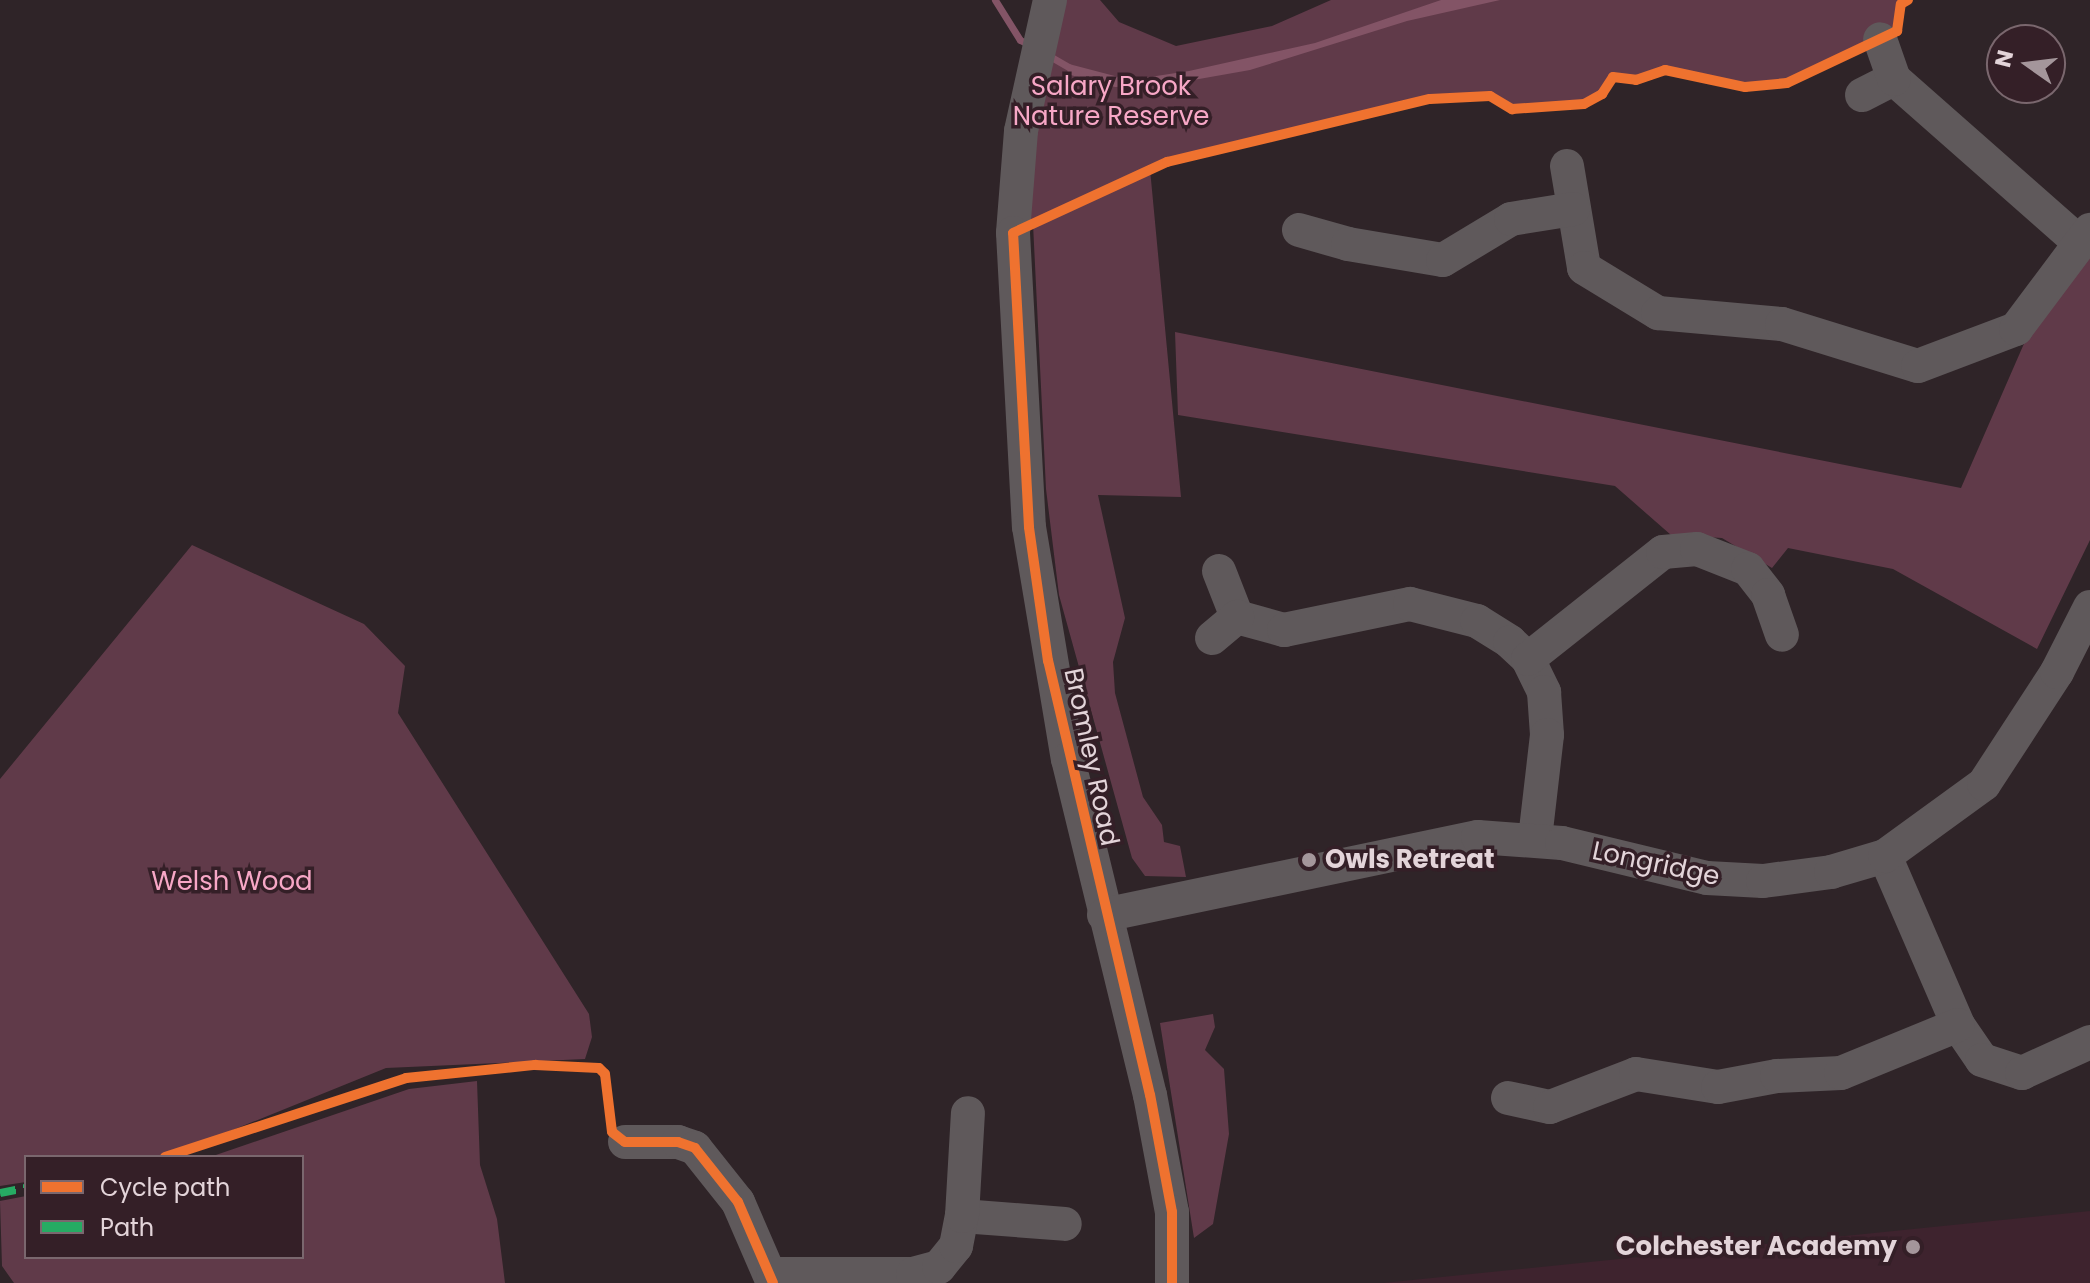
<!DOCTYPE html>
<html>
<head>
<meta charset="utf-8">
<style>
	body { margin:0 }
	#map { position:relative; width:2090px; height:1283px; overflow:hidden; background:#2f2428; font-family:Poppins,sans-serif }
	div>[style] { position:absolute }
	.built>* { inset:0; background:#3e232e }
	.green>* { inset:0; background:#603a49 }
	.water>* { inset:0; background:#835466 }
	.stream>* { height:7px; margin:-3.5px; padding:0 3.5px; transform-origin:3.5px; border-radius:3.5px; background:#835466 }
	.minor>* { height:34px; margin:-17px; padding:0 17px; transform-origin:17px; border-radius:17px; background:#5f595b }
	.quiet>* { height:8px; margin-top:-4px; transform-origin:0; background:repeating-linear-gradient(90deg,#26ab63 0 16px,transparent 0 24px) }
	.cycleway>* { height:10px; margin:-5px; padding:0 5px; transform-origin:5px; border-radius:5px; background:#ef722f }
	.dots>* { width:22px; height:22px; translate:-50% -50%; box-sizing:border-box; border:4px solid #341f27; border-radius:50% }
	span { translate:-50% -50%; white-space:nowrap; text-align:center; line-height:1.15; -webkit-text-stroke:7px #341f27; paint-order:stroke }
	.park-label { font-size:26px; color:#f7a7c6 }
	.street-label { font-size:26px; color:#e3d4d9 }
	.poi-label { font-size:26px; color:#e3d4d9; font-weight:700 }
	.left { translate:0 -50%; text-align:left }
	.right { translate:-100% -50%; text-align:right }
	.legend { position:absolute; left:24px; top:1155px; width:280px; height:104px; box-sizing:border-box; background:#341f27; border:2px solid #7a676e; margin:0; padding:10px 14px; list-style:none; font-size:24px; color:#e3d4d9 }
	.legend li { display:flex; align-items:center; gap:16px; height:40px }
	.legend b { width:40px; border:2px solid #7a676e }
	.north { position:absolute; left:1986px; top:24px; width:80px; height:80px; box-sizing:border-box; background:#341f27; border:2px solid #7a676e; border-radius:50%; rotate:284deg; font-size:22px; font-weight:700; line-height:32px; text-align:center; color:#e3d4d9 }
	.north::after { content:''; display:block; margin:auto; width:28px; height:36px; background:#a4969b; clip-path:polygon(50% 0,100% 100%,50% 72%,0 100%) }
</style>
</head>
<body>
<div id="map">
	<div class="built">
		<div style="clip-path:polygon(2090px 1211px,2090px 1283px,1383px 1283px)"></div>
	</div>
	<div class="green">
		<div style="clip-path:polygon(1056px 0,1100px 0,1119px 22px,1176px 46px,1272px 26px,1331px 0,1908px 0,1891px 33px,1787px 83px,1745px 87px,1665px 70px,1636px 80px,1613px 77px,1602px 94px,1584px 104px,1512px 109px,1490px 96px,1462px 94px,1150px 169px,1181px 497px,1098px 495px,1125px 618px,1113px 662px,1115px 693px,1143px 797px,1162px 825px,1164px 842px,1180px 846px,1186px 877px,1145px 876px,1132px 858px,1059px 595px,1046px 489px,1033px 224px,1013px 233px)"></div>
		<div style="clip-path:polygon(2090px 246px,2090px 540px,2037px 649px,1893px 569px,1788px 548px,1772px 568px,1722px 538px,1671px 535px,1615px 486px,1178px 415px,1175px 332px,1961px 488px,2026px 339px)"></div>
		<div style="clip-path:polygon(192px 545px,364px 624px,405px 666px,398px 713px,589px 1014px,592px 1037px,585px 1059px,386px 1068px,166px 1157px,26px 1157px,26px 1182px,0 1186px,0 779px)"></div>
		<div style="clip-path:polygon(1213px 1014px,1215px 1027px,1205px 1050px,1224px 1069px,1229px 1134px,1213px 1224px,1194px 1238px,1160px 1023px)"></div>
		<div style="clip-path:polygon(477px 1081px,480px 1165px,497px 1219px,505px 1283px,14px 1283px,2px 1266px,0 1201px,26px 1196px,26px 1257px,302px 1257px,302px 1157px,210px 1157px,409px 1089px)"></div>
	</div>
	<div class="water">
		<div style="clip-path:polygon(1441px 0,1500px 0,1407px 21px,1250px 70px,1165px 85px,1115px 87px,1067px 74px,1069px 64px,1130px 80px,1189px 71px,1315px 43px)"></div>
	</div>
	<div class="stream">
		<div style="left:995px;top:0;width:47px;rotate:58deg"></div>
		<div style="left:1020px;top:40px;width:11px;rotate:27deg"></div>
		<div style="left:1046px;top:54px;width:36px;rotate:30deg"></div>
	</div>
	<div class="minor">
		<div style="left:1050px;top:0;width:134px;rotate:102.5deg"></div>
		<div style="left:1021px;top:131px;width:102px;rotate:94.5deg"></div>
		<div style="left:1013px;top:233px;width:294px;rotate:86.9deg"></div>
		<div style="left:1029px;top:527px;width:235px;rotate:80.5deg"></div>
		<div style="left:1068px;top:759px;width:346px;rotate:76.3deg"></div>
		<div style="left:1150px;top:1095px;width:119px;rotate:79.4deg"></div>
		<div style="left:1172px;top:1212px;width:71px;rotate:90deg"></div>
		<div style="left:1894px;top:79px;width:245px;rotate:41.4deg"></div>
		<div style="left:1862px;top:95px;width:36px;rotate:-27deg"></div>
		<div style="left:1894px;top:79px;width:42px;rotate:-109.3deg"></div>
		<div style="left:1567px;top:166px;width:103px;rotate:80.5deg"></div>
		<div style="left:1584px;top:268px;width:87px;rotate:31.3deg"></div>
		<div style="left:1658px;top:313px;width:124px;rotate:5.1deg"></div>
		<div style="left:1782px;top:324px;width:142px;rotate:17.2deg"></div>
		<div style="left:1918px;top:366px;width:105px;rotate:-20.7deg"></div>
		<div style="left:2016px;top:329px;width:124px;rotate:-53.2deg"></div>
		<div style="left:1299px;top:230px;width:51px;rotate:15.9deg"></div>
		<div style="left:1348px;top:244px;width:96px;rotate:9.6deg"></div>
		<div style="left:1443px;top:260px;width:79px;rotate:-31.1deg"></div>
		<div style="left:1511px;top:219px;width:63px;rotate:-9.2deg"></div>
		<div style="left:1219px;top:571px;width:49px;rotate:68.6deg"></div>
		<div style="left:1237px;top:617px;width:49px;rotate:15.5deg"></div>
		<div style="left:1284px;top:630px;width:129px;rotate:-11.7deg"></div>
		<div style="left:1410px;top:604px;width:69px;rotate:14.2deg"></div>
		<div style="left:1477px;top:621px;width:39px;rotate:32deg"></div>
		<div style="left:1510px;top:642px;width:25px;rotate:43deg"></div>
		<div style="left:1528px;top:659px;width:37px;rotate:64deg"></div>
		<div style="left:1544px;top:692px;width:43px;rotate:86deg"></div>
		<div style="left:1547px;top:735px;width:105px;rotate:96.6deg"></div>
		<div style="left:1212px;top:638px;width:33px;rotate:-40deg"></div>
		<div style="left:1528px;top:659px;width:172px;rotate:-38.4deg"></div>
		<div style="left:1663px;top:552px;width:34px;rotate:-5deg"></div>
		<div style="left:1697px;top:549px;width:55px;rotate:21.4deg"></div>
		<div style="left:1748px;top:569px;width:33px;rotate:52deg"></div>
		<div style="left:1768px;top:595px;width:42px;rotate:70.7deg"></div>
		<div style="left:1885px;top:856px;width:184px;rotate:66.6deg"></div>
		<div style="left:1958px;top:1025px;width:42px;rotate:55.6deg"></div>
		<div style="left:1982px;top:1060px;width:42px;rotate:18deg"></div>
		<div style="left:2022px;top:1073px;width:75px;rotate:-24.5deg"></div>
		<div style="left:1104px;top:915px;width:382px;rotate:-11.8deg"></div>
		<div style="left:1478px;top:837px;width:84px;rotate:4.1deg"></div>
		<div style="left:1562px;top:843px;width:149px;rotate:13.6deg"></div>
		<div style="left:1707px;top:878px;width:56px;rotate:3.1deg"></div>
		<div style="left:1763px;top:881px;width:69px;rotate:-7.5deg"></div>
		<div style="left:1831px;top:872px;width:56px;rotate:-16.5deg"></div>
		<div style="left:1885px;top:856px;width:122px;rotate:-36deg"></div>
		<div style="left:1984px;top:784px;width:134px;rotate:-56.9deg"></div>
		<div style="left:2057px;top:672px;width:73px;rotate:-63.1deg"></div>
		<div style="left:1508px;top:1098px;width:43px;rotate:12.1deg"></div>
		<div style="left:1550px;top:1107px;width:92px;rotate:-21deg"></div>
		<div style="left:1636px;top:1074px;width:83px;rotate:9deg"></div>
		<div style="left:1718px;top:1087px;width:60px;rotate:-10.6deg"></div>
		<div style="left:1777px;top:1076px;width:64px;rotate:-2.7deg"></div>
		<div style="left:1841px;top:1073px;width:126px;rotate:-22.3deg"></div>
		<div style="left:625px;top:1142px;width:53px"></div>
		<div style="left:678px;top:1142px;width:18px;rotate:19deg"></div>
		<div style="left:695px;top:1148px;width:69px;rotate:51.5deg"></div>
		<div style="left:738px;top:1202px;width:88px;rotate:66.6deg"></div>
		<div style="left:962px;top:1216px;width:103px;rotate:4.4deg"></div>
		<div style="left:773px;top:1274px;width:140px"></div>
		<div style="left:913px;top:1274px;width:27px;rotate:-15deg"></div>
		<div style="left:939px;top:1267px;width:27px;rotate:-51deg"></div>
		<div style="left:956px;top:1246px;width:31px;rotate:-79deg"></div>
		<div style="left:962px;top:1216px;width:103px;rotate:-86.7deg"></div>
	</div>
	<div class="quiet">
		<div style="left:0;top:1193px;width:26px;rotate:-11deg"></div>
	</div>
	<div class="cycleway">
		<div style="left:165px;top:1157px;width:254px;rotate:-18.1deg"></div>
		<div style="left:406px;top:1078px;width:130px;rotate:-5.8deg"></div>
		<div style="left:535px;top:1065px;width:64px;rotate:2.7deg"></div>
		<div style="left:599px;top:1068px;width:8px;rotate:45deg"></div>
		<div style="left:605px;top:1074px;width:58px;rotate:83.1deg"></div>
		<div style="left:612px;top:1132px;width:16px;rotate:38deg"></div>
		<div style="left:625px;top:1142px;width:53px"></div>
		<div style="left:678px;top:1142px;width:18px;rotate:19deg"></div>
		<div style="left:695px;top:1148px;width:69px;rotate:51.5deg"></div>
		<div style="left:738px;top:1202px;width:88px;rotate:66.6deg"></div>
		<div style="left:1172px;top:1283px;width:71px;rotate:-90deg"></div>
		<div style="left:1172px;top:1212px;width:119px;rotate:-100.6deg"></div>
		<div style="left:1150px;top:1095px;width:446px;rotate:-103.2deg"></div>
		<div style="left:1048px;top:661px;width:135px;rotate:-98.1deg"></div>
		<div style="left:1029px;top:527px;width:294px;rotate:-93.1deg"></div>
		<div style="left:1013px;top:233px;width:170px;rotate:-24.8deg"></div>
		<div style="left:1167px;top:162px;width:270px;rotate:-13.5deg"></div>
		<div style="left:1430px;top:99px;width:60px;rotate:-2.9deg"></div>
		<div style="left:1490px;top:96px;width:26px;rotate:31deg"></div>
		<div style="left:1512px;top:109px;width:72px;rotate:-4deg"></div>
		<div style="left:1584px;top:104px;width:21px;rotate:-29deg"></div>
		<div style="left:1602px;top:94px;width:20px;rotate:-57deg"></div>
		<div style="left:1613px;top:77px;width:23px;rotate:7deg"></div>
		<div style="left:1636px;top:80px;width:31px;rotate:-19deg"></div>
		<div style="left:1665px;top:70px;width:82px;rotate:12deg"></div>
		<div style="left:1745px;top:87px;width:42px;rotate:-5.4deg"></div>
		<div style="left:1787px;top:83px;width:122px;rotate:-25.3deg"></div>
		<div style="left:1897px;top:31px;width:27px;rotate:-82deg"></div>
		<div style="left:1901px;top:4px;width:8px;rotate:-30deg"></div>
	</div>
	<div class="dots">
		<div style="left:1309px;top:860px;background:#a4969b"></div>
		<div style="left:1913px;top:1247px;background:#a4969b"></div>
	</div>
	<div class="park-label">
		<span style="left:1111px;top:102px">Salary Brook<br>Nature Reserve</span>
		<span style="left:232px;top:882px">Welsh Wood</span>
	</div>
	<div class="street-label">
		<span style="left:1091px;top:757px;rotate:78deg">Bromley Road</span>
		<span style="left:1656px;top:864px;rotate:12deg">Longridge</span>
	</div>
	<div class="poi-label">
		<span class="left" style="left:1325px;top:860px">Owls Retreat</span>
		<span class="right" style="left:1897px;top:1247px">Colchester Academy</span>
	</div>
	<ul class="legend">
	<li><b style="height:10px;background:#ef722f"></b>Cycle path</li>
	<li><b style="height:10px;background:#26ab63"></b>Path</li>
	</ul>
	<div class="north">N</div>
</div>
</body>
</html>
